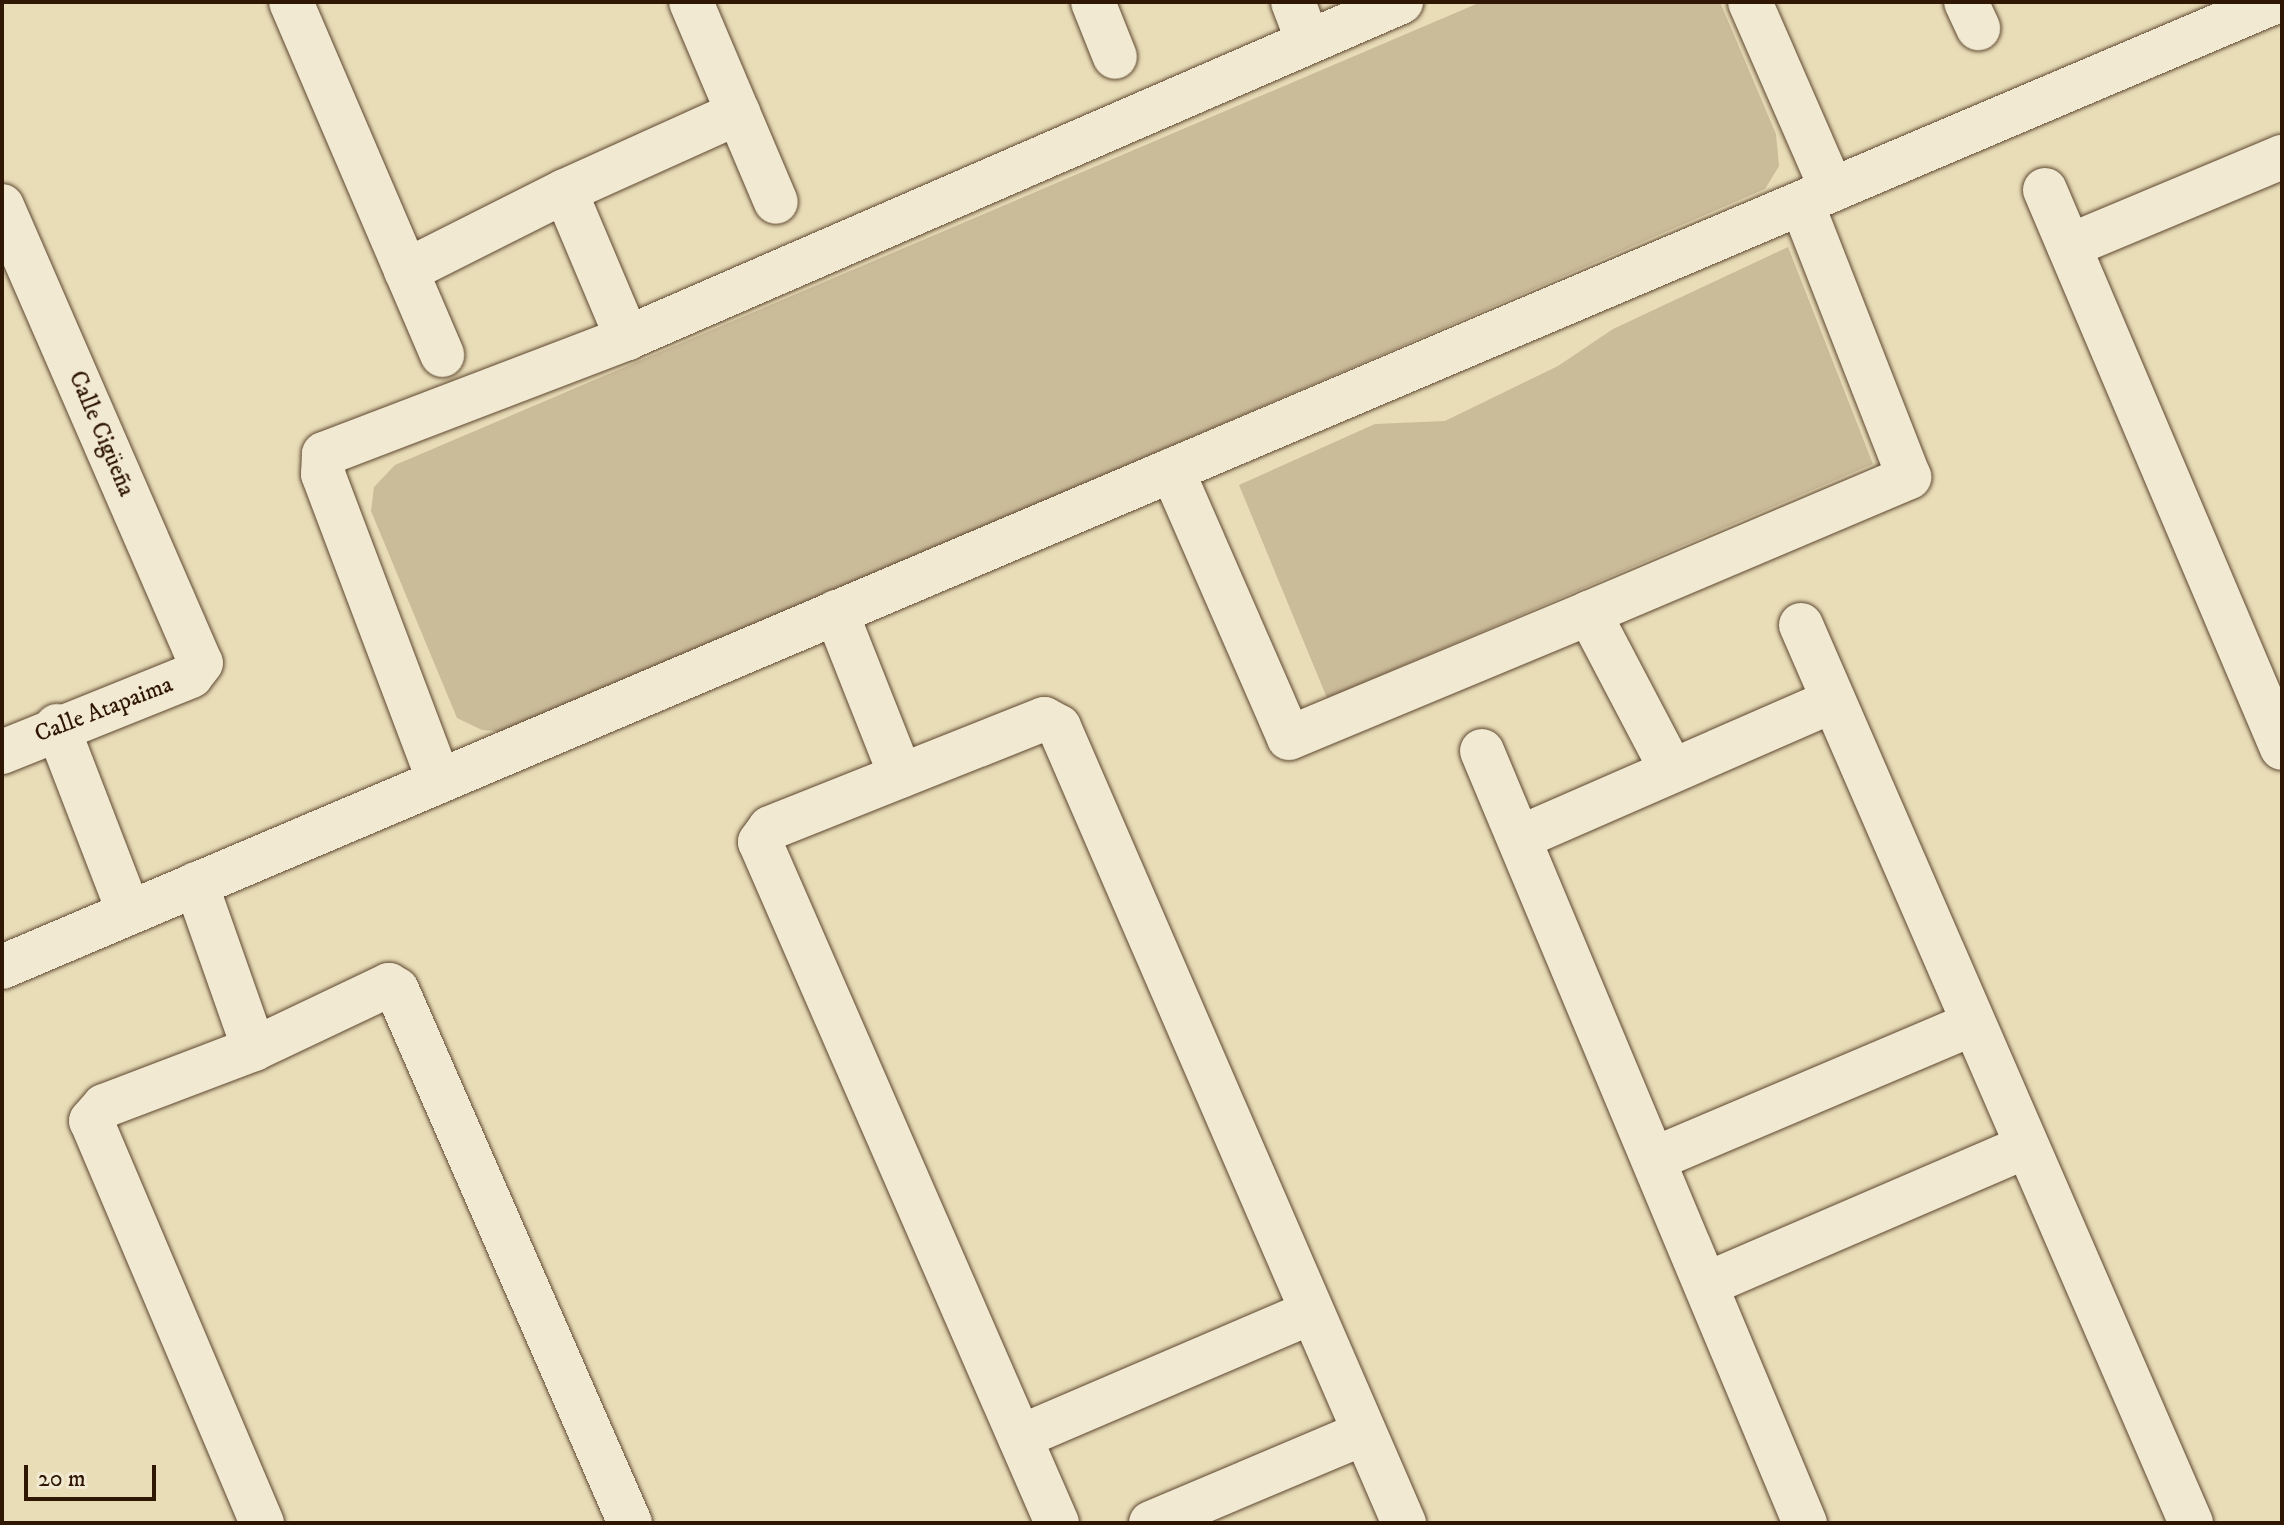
<!DOCTYPE html>
<html>
<head>
<meta charset="utf-8">
<style>
	body { margin:0 }
	#map { position:relative; width:2284px; height:1525px; overflow:hidden; background:#e9ddb8; font-family:"IM FELL DW Pica",serif }
	div>[style] { position:absolute }
	.green>* { inset:0; background:#cabb99 }
	.roads { filter:drop-shadow(0 0 2px #5e4831) drop-shadow(0 0 2px #5e4831) }
	.minor>* { height:44px; margin:-22px; padding:0 22px; transform-origin:22px; border-radius:22px; background:#f1e9d1 }
	span { translate:-50% -50%; white-space:nowrap; text-align:center; line-height:1.15; -webkit-text-stroke:7px #f1e9d1; paint-order:stroke }
	.street-label { font-size:24px; color:#301704 }
	.frame { position:absolute; inset:0; border:4px solid #301704; pointer-events:none }
	.scale { position:absolute; left:24px; top:1465px; width:132px; height:36px; box-sizing:border-box; border:4px solid #301704; border-top:0; padding-left:10px; font-size:24px; line-height:28px; white-space:nowrap; color:#301704; -webkit-text-stroke:6px #f1e9d1; paint-order:stroke }
</style>
</head>
<body>
<div id="map">
	<div class="green">
		<div style="clip-path:polygon(1481px 2px,1720px 2px,1776px 134px,1779px 166px,1765px 189px,509px 732px,482px 730px,457px 718px,371px 511px,374px 487px,395px 465px)"></div>
		<div style="clip-path:polygon(1788px 247px,1873px 464px,1327px 698px,1239px 485px,1375px 424px,1445px 421px,1558px 366px,1613px 329px)"></div>
	</div>
	<div class="roads">
		<div class="minor">
			<div style="left:291px;top:2px;width:384px;rotate:66.8deg"></div>
			<div style="left:691px;top:2px;width:217px;rotate:67deg"></div>
			<div style="left:1093px;top:2px;width:59px;rotate:68.2deg"></div>
			<div style="left:1293px;top:2px;width:42px;rotate:69deg"></div>
			<div style="left:1750px;top:2px;width:205px;rotate:66.4deg"></div>
			<div style="left:1966px;top:2px;width:29px;rotate:65deg"></div>
			<div style="left:2045px;top:190px;width:606px;rotate:66.99deg"></div>
			<div style="left:565px;top:191px;width:160px;rotate:67.1deg"></div>
			<div style="left:2px;top:206px;width:498px;rotate:66.5deg"></div>
			<div style="left:201px;top:663px;width:16px;rotate:128deg"></div>
			<div style="left:191px;top:676px;width:204px;rotate:158.1deg"></div>
			<div style="left:2069px;top:246px;width:231px;rotate:-22.7deg"></div>
			<div style="left:406px;top:271px;width:178px;rotate:-26.7deg"></div>
			<div style="left:565px;top:191px;width:190px;rotate:-24.3deg"></div>
			<div style="left:1172px;top:470px;width:292px;rotate:66.4deg"></div>
			<div style="left:1289px;top:738px;width:325px;rotate:-22.6deg"></div>
			<div style="left:1589px;top:613px;width:348px;rotate:-23deg"></div>
			<div style="left:1909px;top:477px;width:293px;rotate:-111.4deg"></div>
			<div style="left:836px;top:612px;width:176px;rotate:68.4deg"></div>
			<div style="left:1589px;top:613px;width:176px;rotate:62.3deg"></div>
			<div style="left:1801px;top:625px;width:979px;rotate:66.52deg"></div>
			<div style="left:57px;top:726px;width:200px;rotate:68.9deg"></div>
			<div style="left:1482px;top:751px;width:837px;rotate:67.3deg"></div>
			<div style="left:439px;top:781px;width:328px;rotate:-110.7deg"></div>
			<div style="left:323px;top:474px;width:20px;rotate:-87deg"></div>
			<div style="left:324px;top:454px;width:324px;rotate:-20.9deg"></div>
			<div style="left:627px;top:338px;width:844px;rotate:-23.47deg"></div>
			<div style="left:1519px;top:838px;width:343px;rotate:-23.6deg"></div>
			<div style="left:196px;top:884px;width:175px;rotate:70.6deg"></div>
			<div style="left:2px;top:967px;width:2468px;rotate:-23.01deg"></div>
			<div style="left:1654px;top:1159px;width:345px;rotate:-23deg"></div>
			<div style="left:1707px;top:1284px;width:346px;rotate:-23.3deg"></div>
			<div style="left:1020px;top:1437px;width:317px;rotate:-23.2deg"></div>
			<div style="left:262px;top:1523px;width:437px;rotate:-113deg"></div>
			<div style="left:91px;top:1121px;width:20px;rotate:-49deg"></div>
			<div style="left:104px;top:1106px;width:160px;rotate:-20.8deg"></div>
			<div style="left:254px;top:1049px;width:149px;rotate:-25.4deg"></div>
			<div style="left:389px;top:985px;width:9px;rotate:32deg"></div>
			<div style="left:397px;top:990px;width:582px;rotate:66.39deg"></div>
			<div style="left:1057px;top:1523px;width:743px;rotate:-113.56deg"></div>
			<div style="left:760px;top:842px;width:17px;rotate:-54deg"></div>
			<div style="left:770px;top:828px;width:295px;rotate:-21.7deg"></div>
			<div style="left:1044px;top:719px;width:17px;rotate:28deg"></div>
			<div style="left:1059px;top:727px;width:868px;rotate:66.57deg"></div>
			<div style="left:1151px;top:1523px;width:231px;rotate:-22.9deg"></div>
		</div>
	</div>
	<div class="street-label">
		<span style="left:101px;top:434px;rotate:67deg">Calle Cigüeña</span>
		<span style="left:104px;top:710px;rotate:-21deg">Calle Atapaima</span>
	</div>
	<div class="frame"></div>
	<div class="scale">20 m</div>
</div>
</body>
</html>
